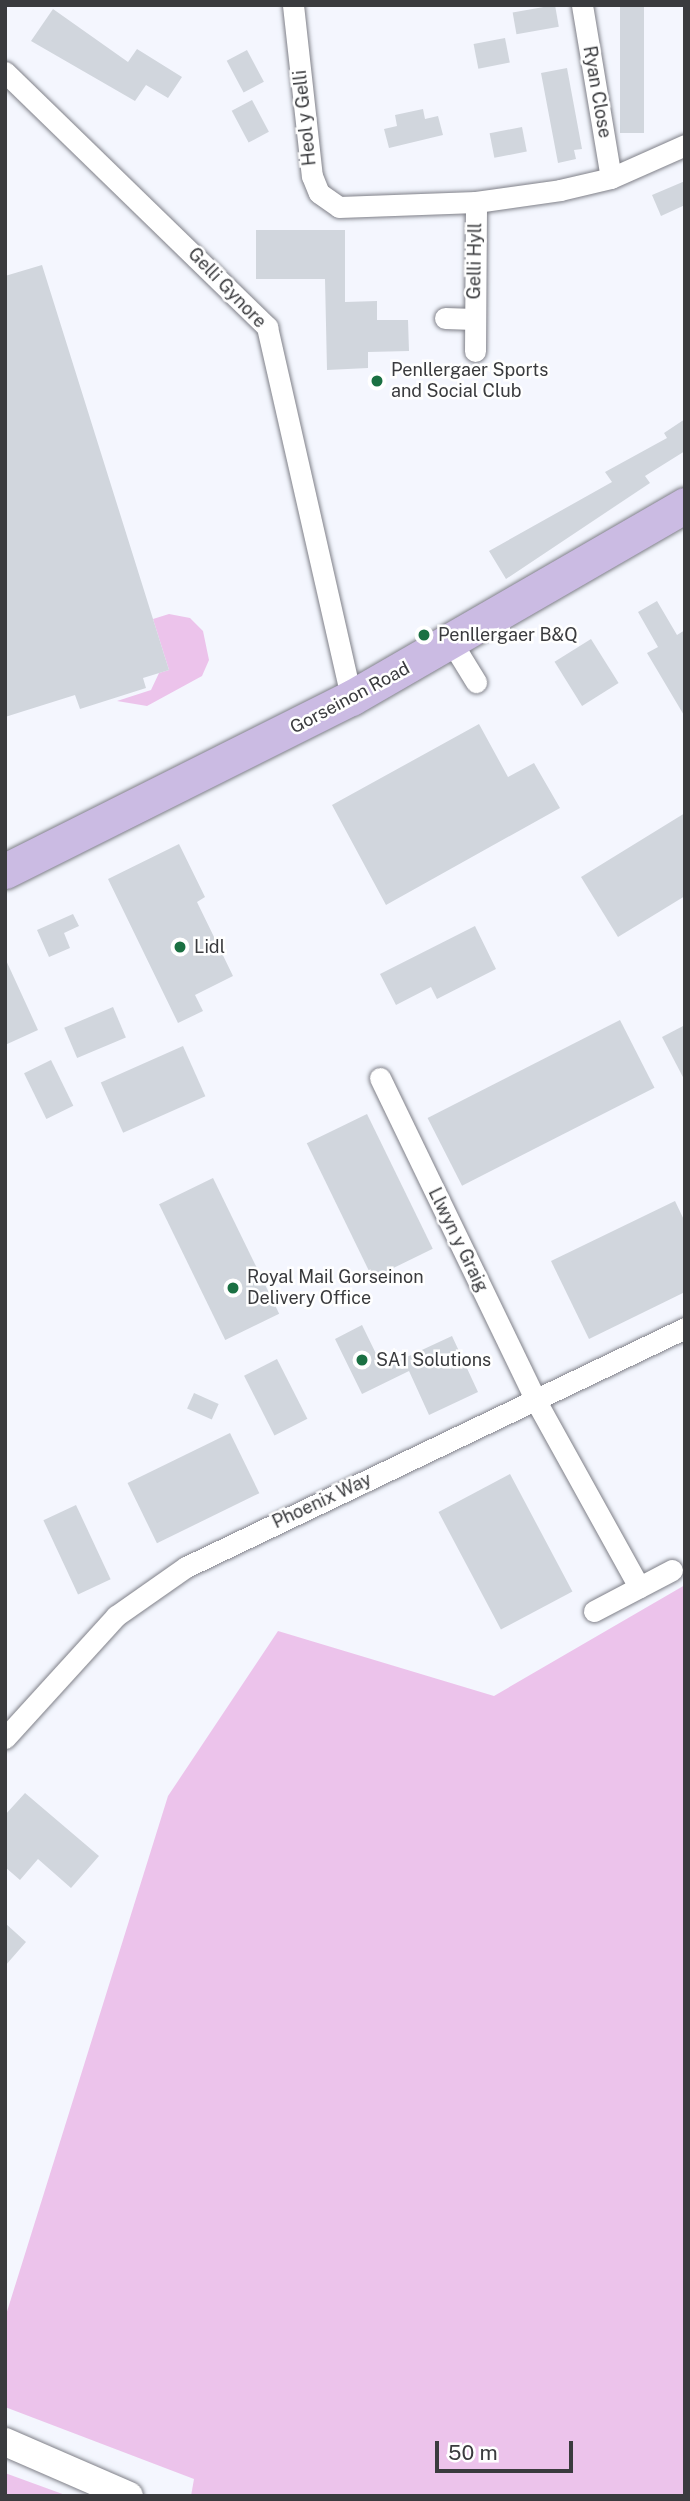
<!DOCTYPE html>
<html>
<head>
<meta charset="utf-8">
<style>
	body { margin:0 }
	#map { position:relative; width:690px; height:2501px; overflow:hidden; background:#f4f6fe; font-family:"Public Sans",sans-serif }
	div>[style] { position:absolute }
	.green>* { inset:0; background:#ecc3eb }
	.building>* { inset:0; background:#d1d6dd; transform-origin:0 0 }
	.roads { filter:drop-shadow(0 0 2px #7f8088) drop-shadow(0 0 2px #7f8088) }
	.minor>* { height:21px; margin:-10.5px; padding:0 10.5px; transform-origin:10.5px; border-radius:10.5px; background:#fff }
	.tertiary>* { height:28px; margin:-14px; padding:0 14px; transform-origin:14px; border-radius:14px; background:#fff }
	.primary>* { height:35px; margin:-17.5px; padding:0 17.5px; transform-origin:17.5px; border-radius:17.5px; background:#cbbbe3 }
	.dots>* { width:19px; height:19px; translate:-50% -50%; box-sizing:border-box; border:4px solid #fff; border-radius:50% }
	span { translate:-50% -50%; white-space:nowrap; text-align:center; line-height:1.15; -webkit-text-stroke:5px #fff; paint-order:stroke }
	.street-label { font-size:18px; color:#3a3b3e }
	.poi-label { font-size:18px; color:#3a3b3e }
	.left { translate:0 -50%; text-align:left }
	.frame { position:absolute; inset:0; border:7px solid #3a3b3e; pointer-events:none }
	.scale { position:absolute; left:435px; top:2441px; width:138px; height:32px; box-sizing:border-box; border:4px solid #3a3b3e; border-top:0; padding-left:9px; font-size:21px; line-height:24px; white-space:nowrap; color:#3a3b3e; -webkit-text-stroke:5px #fff; paint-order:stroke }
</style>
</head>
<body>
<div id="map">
	<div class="green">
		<div style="clip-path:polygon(169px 614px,190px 618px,203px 631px,209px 660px,202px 676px,147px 706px,117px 701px,151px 690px,159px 673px,169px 670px,153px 619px)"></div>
		<div style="clip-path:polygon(685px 1585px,685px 2496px,191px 2496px,194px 2479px,5px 2407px,5px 2318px,168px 1796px,278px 1631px,494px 1696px)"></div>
		<div style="clip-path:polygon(5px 2473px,68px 2496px,5px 2496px)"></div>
	</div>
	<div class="building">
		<div style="left:555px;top:5px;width:22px;height:43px;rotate:80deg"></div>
		<div style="left:620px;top:5px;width:24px;height:128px"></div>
		<div style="clip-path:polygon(53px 9px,128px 62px,137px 49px,182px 77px,168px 98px,146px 85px,135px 101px,31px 41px)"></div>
		<div style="left:505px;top:38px;width:25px;height:32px;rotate:79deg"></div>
		<div style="left:247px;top:50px;width:36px;height:23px;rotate:62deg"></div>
		<div style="clip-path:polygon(567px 68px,582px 149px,574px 150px,576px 159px,558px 163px,541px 73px)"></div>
		<div style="left:252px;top:100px;width:36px;height:23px;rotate:62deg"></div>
		<div style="clip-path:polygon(423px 109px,425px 119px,438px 116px,443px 135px,389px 148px,384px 129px,397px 126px,395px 115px)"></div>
		<div style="left:522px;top:127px;width:25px;height:33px;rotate:79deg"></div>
		<div style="clip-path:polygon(685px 181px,685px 205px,661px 216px,652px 195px)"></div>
		<div style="clip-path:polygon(256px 230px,345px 230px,345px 302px,377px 301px,377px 320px,408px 320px,409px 351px,368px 352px,368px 368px,327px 370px,325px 279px,256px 279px)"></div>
		<div style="clip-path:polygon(42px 265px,169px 670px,143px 678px,146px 688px,80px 709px,75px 695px,5px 717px,5px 276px)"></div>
		<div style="clip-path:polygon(685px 419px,685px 451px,645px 476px,650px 483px,506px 579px,489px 551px,612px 482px,605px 472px,667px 438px,664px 433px)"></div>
		<div style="clip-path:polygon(657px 601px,677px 635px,685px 630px,685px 717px,647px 653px,658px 647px,638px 612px)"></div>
		<div style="left:591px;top:639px;width:52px;height:43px;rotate:58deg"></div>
		<div style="clip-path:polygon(479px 724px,508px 777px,534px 763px,560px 808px,386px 905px,332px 805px)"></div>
		<div style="clip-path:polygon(685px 813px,685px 896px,618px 937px,581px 877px)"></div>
		<div style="clip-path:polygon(179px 844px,205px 897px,197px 902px,233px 976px,195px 995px,203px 1011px,178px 1023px,108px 879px)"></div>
		<div style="clip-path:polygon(73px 914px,79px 926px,64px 933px,70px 948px,49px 957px,37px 930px)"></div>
		<div style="clip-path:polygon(475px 926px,496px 969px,437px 999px,431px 987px,396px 1005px,380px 974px)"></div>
		<div style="clip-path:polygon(5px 958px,38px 1030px,5px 1045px)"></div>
		<div style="left:113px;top:1007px;width:33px;height:53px;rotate:67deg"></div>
		<div style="left:620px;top:1020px;width:76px;height:216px;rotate:63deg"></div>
		<div style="clip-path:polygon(685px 1025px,685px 1081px,662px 1037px)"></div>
		<div style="left:183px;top:1046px;width:55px;height:90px;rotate:66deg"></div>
		<div style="left:51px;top:1060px;width:51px;height:30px;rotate:64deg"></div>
		<div style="left:367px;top:1114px;width:150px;height:67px;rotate:64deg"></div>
		<div style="left:213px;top:1178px;width:151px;height:60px;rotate:64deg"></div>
		<div style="clip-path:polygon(675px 1201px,685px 1222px,685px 1292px,589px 1339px,551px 1261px)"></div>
		<div style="clip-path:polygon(362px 1325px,383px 1368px,452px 1336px,478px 1392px,429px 1415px,409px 1371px,362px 1394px,335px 1339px)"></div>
		<div style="left:277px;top:1359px;width:67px;height:37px;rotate:63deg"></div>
		<div style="left:194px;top:1393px;width:27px;height:17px;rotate:24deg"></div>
		<div style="left:230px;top:1433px;width:67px;height:114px;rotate:64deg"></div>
		<div style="left:510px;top:1474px;width:133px;height:81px;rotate:62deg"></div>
		<div style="left:76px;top:1505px;width:82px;height:36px;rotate:65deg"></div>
		<div style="clip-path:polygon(25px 1793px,99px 1856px,71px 1888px,38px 1859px,20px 1880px,5px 1867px,5px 1815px)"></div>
		<div style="clip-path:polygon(5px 1923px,26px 1942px,5px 1966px)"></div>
	</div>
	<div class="roads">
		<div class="minor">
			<div style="left:293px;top:5px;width:172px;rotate:83.7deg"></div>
			<div style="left:312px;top:176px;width:18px;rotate:68deg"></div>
			<div style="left:319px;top:193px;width:24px;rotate:35deg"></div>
			<div style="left:339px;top:207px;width:137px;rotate:-2.1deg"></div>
			<div style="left:476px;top:202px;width:85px;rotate:-8.1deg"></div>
			<div style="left:560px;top:190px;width:52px;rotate:-13.2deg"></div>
			<div style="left:611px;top:178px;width:81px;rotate:-24deg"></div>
			<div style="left:582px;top:5px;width:175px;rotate:80.5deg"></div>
			<div style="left:5px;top:72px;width:366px;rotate:44.2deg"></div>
			<div style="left:267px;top:327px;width:380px;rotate:77.2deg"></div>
			<div style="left:445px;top:318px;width:29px;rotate:2deg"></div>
			<div style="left:475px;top:351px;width:149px;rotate:-89.6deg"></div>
			<div style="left:452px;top:643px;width:46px;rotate:58.4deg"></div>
			<div style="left:380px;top:1078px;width:359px;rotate:64.2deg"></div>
			<div style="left:536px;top:1401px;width:213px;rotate:61deg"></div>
			<div style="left:594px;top:1611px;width:88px;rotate:-27.7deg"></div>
			<div style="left:5px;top:1738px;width:165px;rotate:-47.7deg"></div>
			<div style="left:116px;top:1616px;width:85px;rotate:-35deg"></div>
			<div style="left:186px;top:1567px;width:553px;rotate:-25.59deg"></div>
		</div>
		<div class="tertiary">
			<div style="left:5px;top:2442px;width:135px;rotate:23.5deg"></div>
		</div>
		<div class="primary">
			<div style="left:5px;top:871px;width:387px;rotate:-26.6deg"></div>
			<div style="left:351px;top:698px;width:386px;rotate:-30deg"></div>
		</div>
	</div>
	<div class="dots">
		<div style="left:377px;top:381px;background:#1a7042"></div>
		<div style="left:424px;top:635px;background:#1a7042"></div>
		<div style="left:180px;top:947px;background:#1a7042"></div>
		<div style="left:233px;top:1288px;background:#1a7042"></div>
		<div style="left:362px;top:1360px;background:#1a7042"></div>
	</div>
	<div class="street-label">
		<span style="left:597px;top:92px;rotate:80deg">Ryan Close</span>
		<span style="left:305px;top:118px;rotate:-96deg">Heol y Gelli</span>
		<span style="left:475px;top:261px;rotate:-89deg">Gelli Hyll</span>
		<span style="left:227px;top:288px;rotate:46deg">Gelli Gynore</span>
		<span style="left:350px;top:698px;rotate:-28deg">Gorseinon Road</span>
		<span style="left:458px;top:1240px;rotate:64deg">Llwyn y Graig</span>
		<span style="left:322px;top:1501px;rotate:-25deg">Phoenix Way</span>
	</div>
	<div class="poi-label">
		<span class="left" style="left:391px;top:381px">Penllergaer Sports<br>and Social Club</span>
		<span class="left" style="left:438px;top:635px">Penllergaer B&amp;Q</span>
		<span class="left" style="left:194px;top:947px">Lidl</span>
		<span class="left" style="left:247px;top:1288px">Royal Mail Gorseinon<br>Delivery Office</span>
		<span class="left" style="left:376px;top:1360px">SA1 Solutions</span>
	</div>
	<div class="frame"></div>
	<div class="scale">50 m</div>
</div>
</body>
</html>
